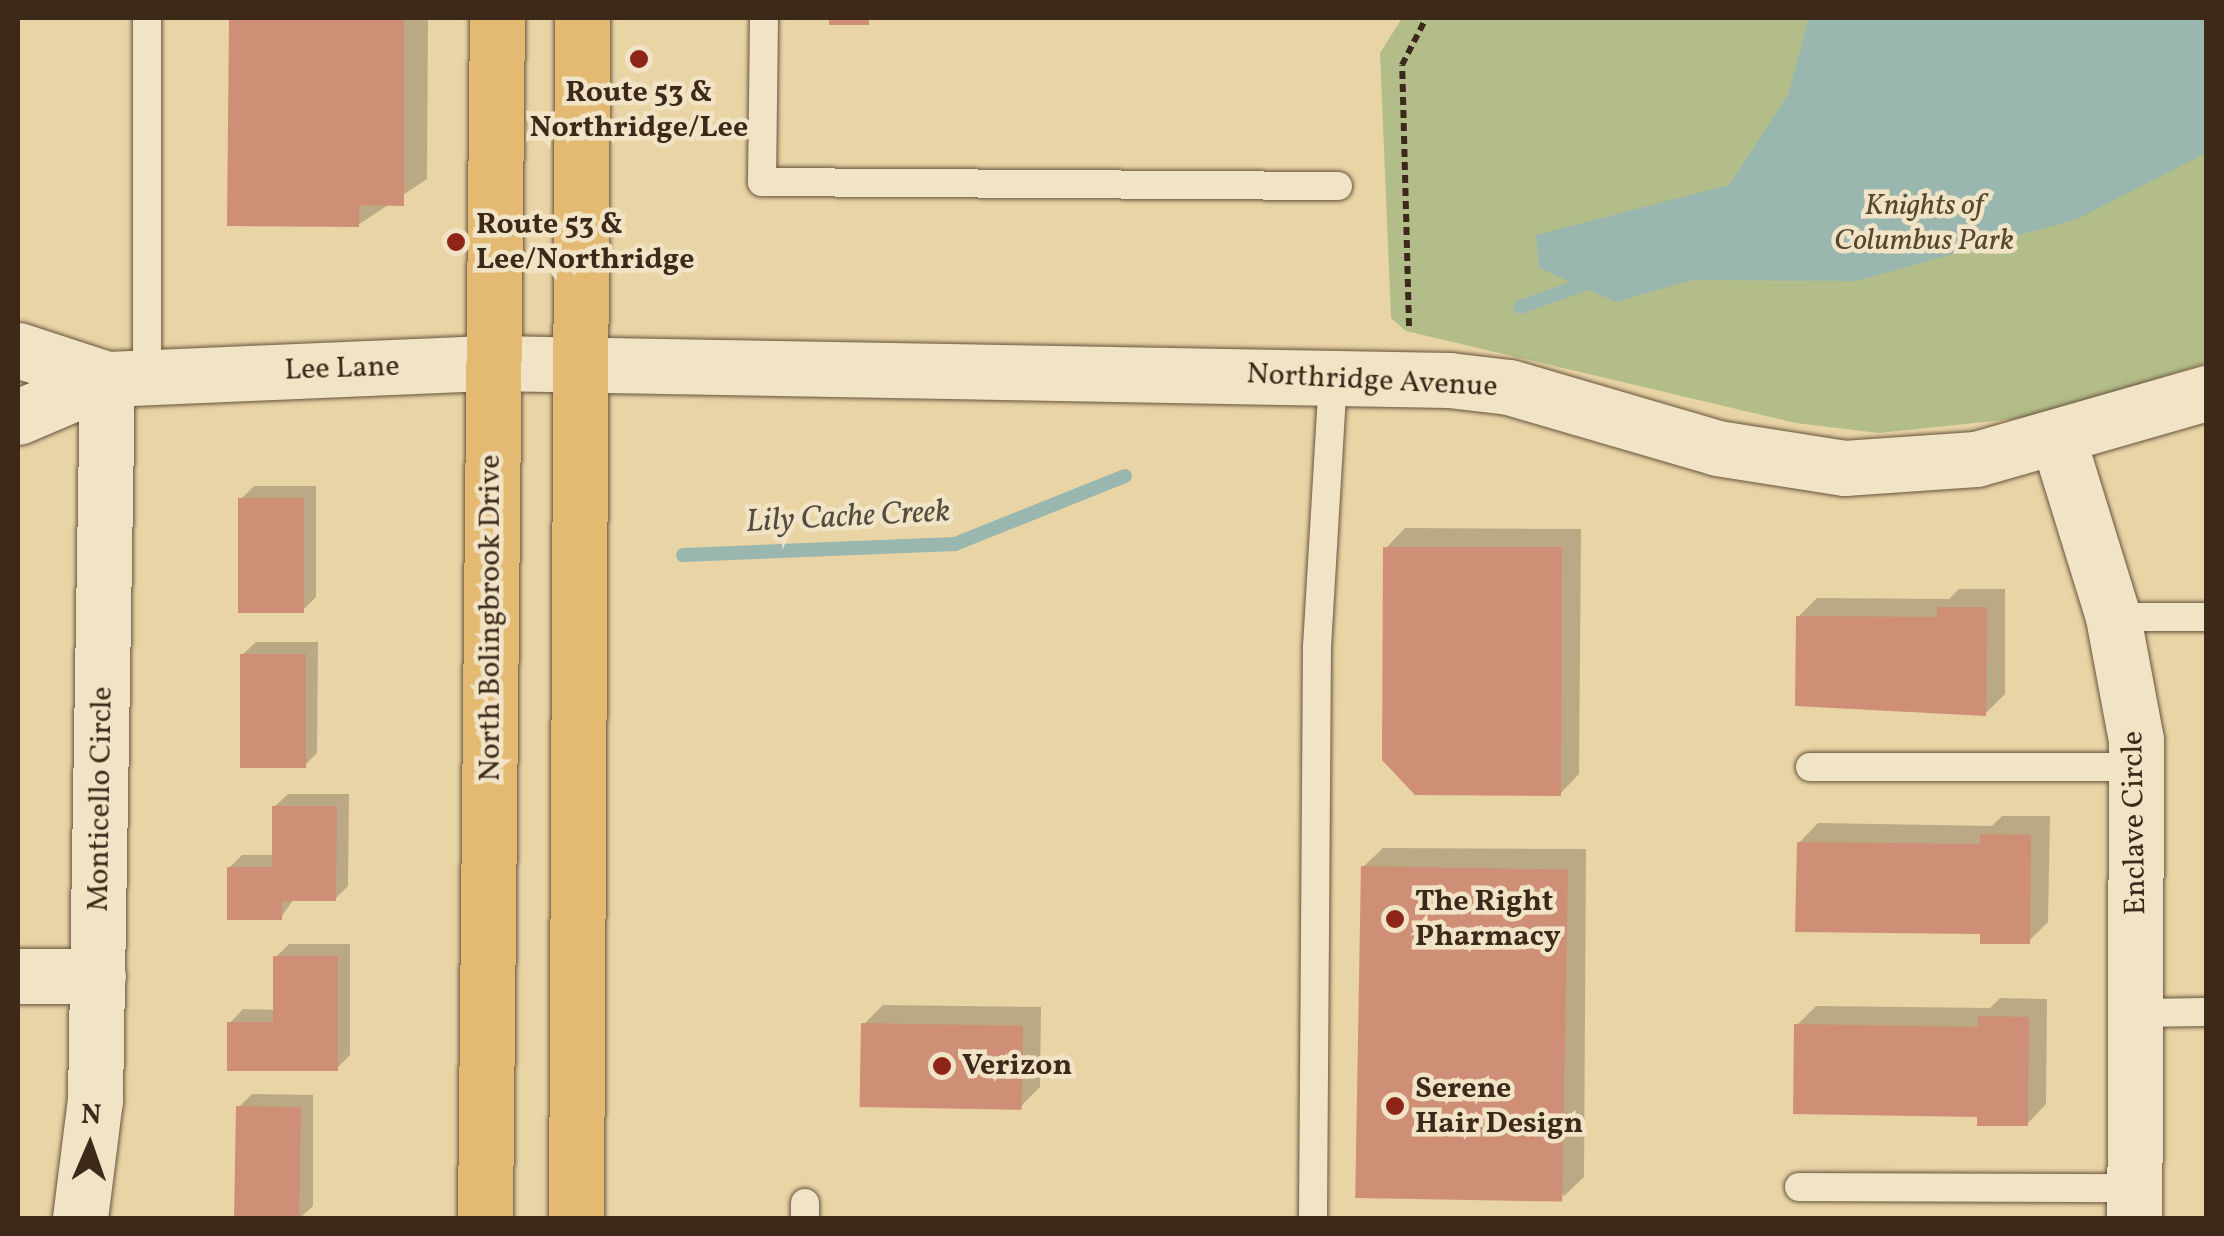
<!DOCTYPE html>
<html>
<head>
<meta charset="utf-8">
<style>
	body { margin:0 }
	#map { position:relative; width:2224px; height:1236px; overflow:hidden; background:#e9d4a6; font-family:Vollkorn,serif }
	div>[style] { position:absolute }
	.green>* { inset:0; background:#b3bd89 }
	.water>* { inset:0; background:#99b7af }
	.shadow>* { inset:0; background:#0003 }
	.stream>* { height:14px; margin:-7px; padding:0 7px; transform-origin:7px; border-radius:7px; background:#99b7af }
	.building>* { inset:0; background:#cf8f76; transform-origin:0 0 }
	.path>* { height:6px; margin-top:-3px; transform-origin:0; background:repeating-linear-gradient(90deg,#3c2919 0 8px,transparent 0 13px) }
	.roads { filter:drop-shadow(0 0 2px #67543c) drop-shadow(0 0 2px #67543c) }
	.lane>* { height:28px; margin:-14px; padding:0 14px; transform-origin:14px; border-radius:14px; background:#f1e3c5 }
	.street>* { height:55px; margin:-27.5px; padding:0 27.5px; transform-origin:27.5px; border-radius:27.5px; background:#f1e3c5 }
	.primary>* { height:55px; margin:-27.5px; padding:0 27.5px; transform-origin:27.5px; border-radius:27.5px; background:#e4ba73 }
	.dots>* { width:28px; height:28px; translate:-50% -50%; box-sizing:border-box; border:5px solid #f1e3c5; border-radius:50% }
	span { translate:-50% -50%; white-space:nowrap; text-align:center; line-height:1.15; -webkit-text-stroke:9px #f1e3c5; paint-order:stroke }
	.poi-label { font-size:30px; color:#3c2919; font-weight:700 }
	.left { translate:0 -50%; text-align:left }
	.park-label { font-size:30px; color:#54472f; font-style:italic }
	.street-label { font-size:30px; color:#3c2919 }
	.water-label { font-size:32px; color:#534c3e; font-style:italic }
	.frame { position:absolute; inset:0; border:20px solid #3c2919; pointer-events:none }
	.north { position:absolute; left:40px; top:1096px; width:100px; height:100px; -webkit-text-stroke:8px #f1e3c5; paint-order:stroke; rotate:2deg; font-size:28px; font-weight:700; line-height:40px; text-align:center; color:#3c2919 }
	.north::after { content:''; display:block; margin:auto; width:35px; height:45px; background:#3c2919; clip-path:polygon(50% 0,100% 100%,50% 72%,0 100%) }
</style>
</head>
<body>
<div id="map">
	<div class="green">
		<div style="clip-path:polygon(1402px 18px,2206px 18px,2206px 363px,2041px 416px,1879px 433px,1796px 423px,1406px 331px,1391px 318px,1380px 53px)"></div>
	</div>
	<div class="water">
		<div style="clip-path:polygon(1809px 18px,2206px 18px,2206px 153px,2077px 219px,1857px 281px,1692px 280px,1616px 302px,1539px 268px,1536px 235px,1729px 185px,1788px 95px)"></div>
	</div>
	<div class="shadow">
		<div style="clip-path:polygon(231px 18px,428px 18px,427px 179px,358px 225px,230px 223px)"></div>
		<div style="clip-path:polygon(254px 486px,316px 486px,316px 597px,303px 610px,241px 499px)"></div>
		<div style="clip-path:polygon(1405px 528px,1581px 529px,1579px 774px,1560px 794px,1386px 548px)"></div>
		<div style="clip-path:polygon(1959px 589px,2005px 589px,2005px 694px,1985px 714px,1798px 617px,1817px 598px,1949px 599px)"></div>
		<div style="clip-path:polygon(256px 642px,318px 642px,317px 753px,304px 766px,242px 655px)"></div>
		<div style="clip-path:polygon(18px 706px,19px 706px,18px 830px)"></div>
		<div style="clip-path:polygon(288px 794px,349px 794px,348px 886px,335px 899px,294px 899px,281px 917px,229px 868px,242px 855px,274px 855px,274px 807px)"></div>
		<div style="clip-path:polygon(2002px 816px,2050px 816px,2048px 922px,2029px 941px,1799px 843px,1818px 823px,1992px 826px)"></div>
		<div style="clip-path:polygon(1383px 848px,1586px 849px,1584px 1177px,1564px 1196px,1363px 867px)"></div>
		<div style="clip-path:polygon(289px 944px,350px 944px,350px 1055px,337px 1068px,230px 1023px,243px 1009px,276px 1010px,276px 957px)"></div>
		<div style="clip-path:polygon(2000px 998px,2047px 999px,2046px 1104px,2027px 1124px,1980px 1114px,1797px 1025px,1816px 1006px,1990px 1008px)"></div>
		<div style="clip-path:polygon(883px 1005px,1041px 1007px,1040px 1087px,1021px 1106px,864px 1024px)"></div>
		<div style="clip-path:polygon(252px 1094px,313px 1095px,313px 1206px,300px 1218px,238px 1218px,238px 1108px)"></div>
	</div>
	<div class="stream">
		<div style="left:1520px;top:307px;width:81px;rotate:-19.6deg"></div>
		<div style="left:683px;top:555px;width:272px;rotate:-2.3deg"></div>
		<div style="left:955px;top:544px;width:183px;rotate:-21.8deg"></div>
	</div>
	<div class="building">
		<div style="clip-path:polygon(229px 18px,404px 18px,404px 206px,359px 205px,359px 227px,227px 226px)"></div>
		<div style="left:829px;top:18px;width:40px;height:7px"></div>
		<div style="left:238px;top:498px;width:66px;height:115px"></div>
		<div style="clip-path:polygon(1383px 547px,1562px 547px,1561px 796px,1415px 795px,1382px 760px)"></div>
		<div style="clip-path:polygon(1937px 607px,1987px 607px,1986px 716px,1795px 706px,1796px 616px,1937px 617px)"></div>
		<div style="left:240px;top:654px;width:66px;height:114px"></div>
		<div style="clip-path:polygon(272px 806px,337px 806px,336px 901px,282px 901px,282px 920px,227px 920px,227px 867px,272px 867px)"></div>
		<div style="clip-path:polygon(1980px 834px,2031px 835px,2030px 944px,1980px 944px,1980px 934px,1795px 932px,1797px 842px,1980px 844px)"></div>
		<div style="left:1361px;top:866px;width:207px;height:332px;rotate:1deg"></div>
		<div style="clip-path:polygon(273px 956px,338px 956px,338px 1071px,227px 1071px,227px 1022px,273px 1022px)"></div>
		<div style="clip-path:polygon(1978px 1016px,2029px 1017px,2028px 1126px,1977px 1126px,1977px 1117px,1793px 1114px,1794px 1024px,1978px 1027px)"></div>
		<div style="left:861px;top:1023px;width:162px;height:84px;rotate:1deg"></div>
		<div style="left:236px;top:1106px;width:65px;height:112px;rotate:1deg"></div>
	</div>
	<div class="path">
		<div style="left:1409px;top:326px;width:261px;rotate:-91.5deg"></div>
		<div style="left:1402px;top:65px;width:53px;rotate:-62.9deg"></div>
	</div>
	<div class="roads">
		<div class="lane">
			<div style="left:764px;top:18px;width:164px;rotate:90.7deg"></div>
			<div style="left:762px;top:182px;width:576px;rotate:0.4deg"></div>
			<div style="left:147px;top:378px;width:360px;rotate:-90deg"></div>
			<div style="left:2113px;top:617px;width:93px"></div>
			<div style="left:1810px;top:767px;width:326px"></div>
			<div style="left:2135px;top:1013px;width:71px;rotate:-0.8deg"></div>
			<div style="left:1799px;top:1187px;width:335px;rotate:0.2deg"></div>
			<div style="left:805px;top:1218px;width:15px;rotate:-90deg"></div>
			<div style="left:1313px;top:1218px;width:571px;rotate:-89.6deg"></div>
			<div style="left:1317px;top:647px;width:272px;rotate:-86.6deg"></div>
		</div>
		<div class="street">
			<div style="left:18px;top:350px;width:94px;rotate:18deg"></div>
			<div style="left:107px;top:379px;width:386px;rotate:-2.4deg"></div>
			<div style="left:493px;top:363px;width:956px;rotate:1.02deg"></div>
			<div style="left:1449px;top:380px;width:60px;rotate:6.7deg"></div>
			<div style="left:1509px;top:387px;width:217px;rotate:16.3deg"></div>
			<div style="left:1717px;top:448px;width:129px;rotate:8.9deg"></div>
			<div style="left:1844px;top:468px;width:132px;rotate:-3.9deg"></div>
			<div style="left:1976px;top:459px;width:239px;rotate:-16deg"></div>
			<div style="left:18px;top:417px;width:97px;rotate:-23.1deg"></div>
			<div style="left:2058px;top:439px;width:186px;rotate:72.8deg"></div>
			<div style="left:2113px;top:617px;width:125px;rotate:79.4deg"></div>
			<div style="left:2136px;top:740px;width:478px;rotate:90.2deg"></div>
			<div style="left:18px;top:976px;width:80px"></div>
			<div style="left:80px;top:1218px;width:119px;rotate:-82.8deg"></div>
			<div style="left:95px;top:1100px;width:721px;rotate:-89.05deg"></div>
		</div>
		<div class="primary">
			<div style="left:485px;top:1218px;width:1200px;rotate:-89.43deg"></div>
			<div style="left:576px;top:1218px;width:1200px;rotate:-89.71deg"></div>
		</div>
	</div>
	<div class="dots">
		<div style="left:639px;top:59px;background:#8f2418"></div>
		<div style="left:456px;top:242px;background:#8f2418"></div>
		<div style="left:1395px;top:919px;background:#8f2418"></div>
		<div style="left:942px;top:1066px;background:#8f2418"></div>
		<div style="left:1395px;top:1106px;background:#8f2418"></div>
	</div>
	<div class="poi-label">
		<span style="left:639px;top:110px">Route 53 &amp;<br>Northridge/Lee</span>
		<span class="left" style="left:476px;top:242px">Route 53 &amp;<br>Lee/Northridge</span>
		<span class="left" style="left:1415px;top:919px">The Right<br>Pharmacy</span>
		<span class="left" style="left:962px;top:1066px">Verizon</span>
		<span class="left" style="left:1415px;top:1106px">Serene<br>Hair Design</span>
	</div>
	<div class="park-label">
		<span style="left:1924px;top:223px">Knights of<br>Columbus Park</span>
	</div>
	<div class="street-label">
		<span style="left:342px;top:369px;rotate:-2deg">Lee Lane</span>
		<span style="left:1372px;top:381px;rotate:3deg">Northridge Avenue</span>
		<span style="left:491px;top:618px;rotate:-90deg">North Bolingbrook Drive</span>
		<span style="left:101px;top:799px;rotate:-89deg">Monticello Circle</span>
		<span style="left:2135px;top:823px;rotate:-91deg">Enclave Circle</span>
	</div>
	<div class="water-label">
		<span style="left:848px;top:518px;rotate:-3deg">Lily Cache Creek</span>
	</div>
	<div class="frame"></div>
	<div class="north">N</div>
</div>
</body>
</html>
